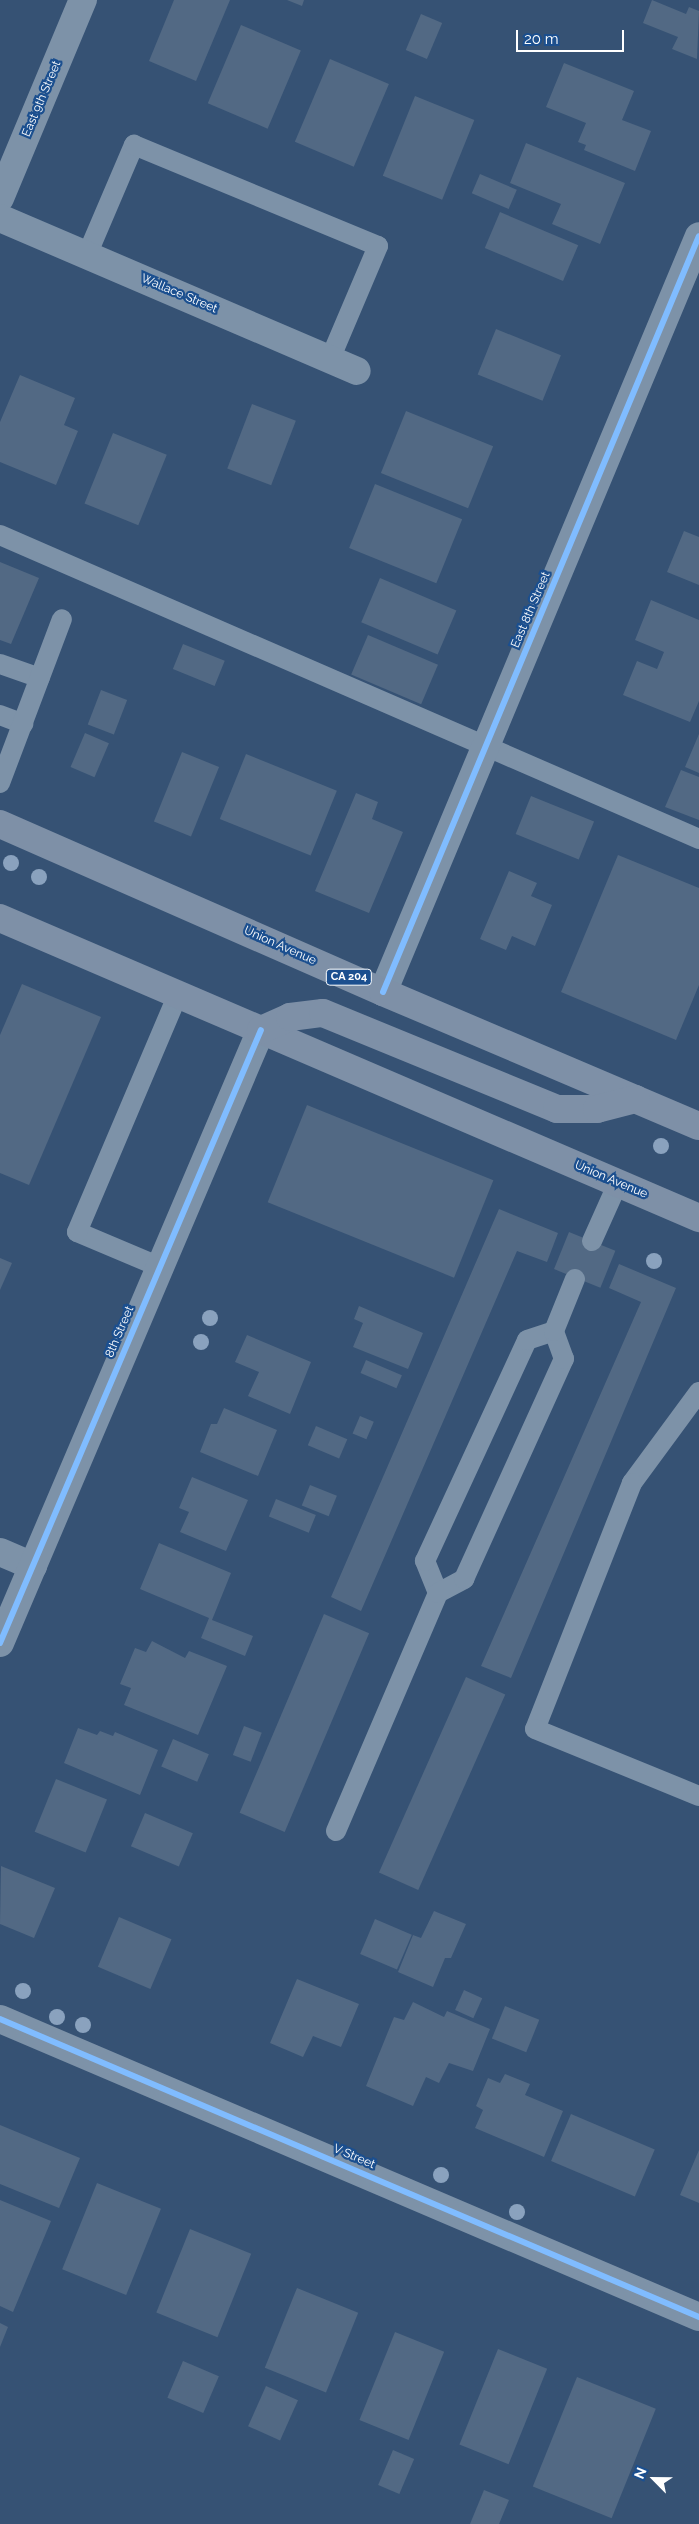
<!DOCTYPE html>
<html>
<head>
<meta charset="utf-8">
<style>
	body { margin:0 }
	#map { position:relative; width:699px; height:2524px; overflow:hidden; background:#365274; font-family:Raleway,sans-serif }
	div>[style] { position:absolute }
	.building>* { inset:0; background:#526984; transform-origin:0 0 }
	.service>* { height:20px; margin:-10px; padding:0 10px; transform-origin:10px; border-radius:10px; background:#7d92a8 }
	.minor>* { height:28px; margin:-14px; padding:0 14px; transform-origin:14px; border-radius:14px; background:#7d92a8 }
	.trunk>* { height:28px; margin:-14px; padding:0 14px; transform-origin:14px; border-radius:14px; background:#7e90a7 }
	.cycleway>* { height:6px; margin:-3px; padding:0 3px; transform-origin:3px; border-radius:3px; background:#80bcff }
	.trees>* { width:16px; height:16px; margin:-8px; border-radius:50%; background:#8aa2be }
	span { translate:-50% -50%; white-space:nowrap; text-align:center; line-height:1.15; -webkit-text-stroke:4.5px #1b4f8f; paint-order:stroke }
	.shield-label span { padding:1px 4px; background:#1b4f8f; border:1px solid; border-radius:4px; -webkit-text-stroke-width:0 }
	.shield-label { font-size:11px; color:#fff; font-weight:700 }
	.street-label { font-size:12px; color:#fff }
	.north { position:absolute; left:629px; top:2454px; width:50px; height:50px; -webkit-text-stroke:4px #1b4f8f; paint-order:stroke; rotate:293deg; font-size:14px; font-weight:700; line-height:20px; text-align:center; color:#fff }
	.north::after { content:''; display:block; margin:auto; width:18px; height:22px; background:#fff; clip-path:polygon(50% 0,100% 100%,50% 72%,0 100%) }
	.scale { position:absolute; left:516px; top:30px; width:108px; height:22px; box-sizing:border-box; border:2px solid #fff; border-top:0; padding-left:6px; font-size:15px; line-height:18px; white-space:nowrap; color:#fff; -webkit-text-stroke:4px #1b4f8f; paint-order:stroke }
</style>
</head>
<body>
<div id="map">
	<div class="building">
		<div style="clip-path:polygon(174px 0,230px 0,196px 81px,149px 61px)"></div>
		<div style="clip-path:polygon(287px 0,304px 0,302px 6px)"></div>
		<div style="clip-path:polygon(652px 0,686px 14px,689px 7px,699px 11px,697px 59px,672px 49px,678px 37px,643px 23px)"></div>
		<div style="left:421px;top:14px;width:23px;height:39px;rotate:23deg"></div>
		<div style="left:241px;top:25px;width:65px;height:85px;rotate:23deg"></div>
		<div style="left:330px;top:59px;width:64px;height:90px;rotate:23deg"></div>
		<div style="clip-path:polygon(564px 63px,634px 91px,622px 120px,651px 131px,635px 171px,584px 150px,586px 145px,578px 142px,586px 123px,546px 107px)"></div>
		<div style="left:415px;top:96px;width:64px;height:86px;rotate:22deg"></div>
		<div style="clip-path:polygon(526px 143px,625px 183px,600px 244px,552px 224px,561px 204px,510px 183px)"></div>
		<div style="left:480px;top:174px;width:40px;height:21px;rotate:23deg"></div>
		<div style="left:500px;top:212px;width:85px;height:39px;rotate:23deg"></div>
		<div style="left:496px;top:329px;width:70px;height:49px;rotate:22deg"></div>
		<div style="clip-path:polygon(20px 375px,75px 398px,64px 425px,78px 431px,56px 485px,0 462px,0 422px)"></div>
		<div style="left:252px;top:404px;width:47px;height:69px;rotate:21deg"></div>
		<div style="left:406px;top:411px;width:94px;height:67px;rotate:22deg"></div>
		<div style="left:113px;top:433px;width:58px;height:76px;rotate:22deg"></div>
		<div style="left:375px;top:484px;width:94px;height:69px;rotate:22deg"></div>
		<div style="clip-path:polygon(684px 531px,699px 537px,699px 585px,667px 572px)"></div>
		<div style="clip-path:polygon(0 562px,39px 578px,11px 644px,0 640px)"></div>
		<div style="left:380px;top:578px;width:83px;height:48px;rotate:23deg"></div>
		<div style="clip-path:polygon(651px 600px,699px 620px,699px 701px,690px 722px,623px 695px,637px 661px,657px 669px,664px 652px,635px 640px)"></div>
		<div style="left:368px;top:635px;width:76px;height:43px;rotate:23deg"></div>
		<div style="left:183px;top:644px;width:45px;height:27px;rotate:22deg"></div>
		<div style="left:101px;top:690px;width:28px;height:37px;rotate:21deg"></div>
		<div style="left:85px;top:733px;width:26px;height:37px;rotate:23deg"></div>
		<div style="clip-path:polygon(699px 734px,699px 773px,685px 767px)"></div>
		<div style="left:182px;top:752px;width:40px;height:75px;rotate:22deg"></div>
		<div style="left:246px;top:754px;width:98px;height:70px;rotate:22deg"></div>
		<div style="clip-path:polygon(681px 770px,699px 777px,699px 820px,665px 807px)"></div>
		<div style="clip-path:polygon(356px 793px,378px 802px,372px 819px,403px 832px,369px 913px,315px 891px)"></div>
		<div style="left:531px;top:796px;width:68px;height:41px;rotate:22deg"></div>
		<div style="clip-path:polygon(618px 855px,699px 888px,699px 985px,676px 1040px,561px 992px)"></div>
		<div style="clip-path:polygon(509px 871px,537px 883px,531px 896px,552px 905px,535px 946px,512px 936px,506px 950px,480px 939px)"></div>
		<div style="clip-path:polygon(22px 984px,101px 1017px,29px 1185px,0 1173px,0 1035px)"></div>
		<div style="left:307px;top:1105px;width:201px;height:105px;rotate:22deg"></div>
		<div style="clip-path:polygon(499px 1209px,558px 1233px,547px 1262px,517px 1251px,361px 1611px,331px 1597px)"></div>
		<div style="left:569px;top:1232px;width:50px;height:40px;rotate:22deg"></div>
		<div style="clip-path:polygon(0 1258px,12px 1263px,0 1290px)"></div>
		<div style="clip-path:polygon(619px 1264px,676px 1288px,511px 1678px,481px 1666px,641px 1302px,609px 1288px)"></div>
		<div style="clip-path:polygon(359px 1306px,423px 1333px,408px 1369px,353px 1347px,363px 1323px,354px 1319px)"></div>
		<div style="clip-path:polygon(247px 1335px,311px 1362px,290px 1414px,248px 1396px,259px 1372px,235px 1362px)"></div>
		<div style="left:366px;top:1360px;width:39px;height:14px;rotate:23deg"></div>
		<div style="clip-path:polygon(224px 1408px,277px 1430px,258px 1476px,200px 1452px,211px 1424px,217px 1424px)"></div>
		<div style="left:360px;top:1416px;width:15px;height:19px;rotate:23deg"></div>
		<div style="left:316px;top:1426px;width:34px;height:21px;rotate:23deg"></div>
		<div style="clip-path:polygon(192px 1477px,248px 1500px,226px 1551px,180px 1532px,189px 1512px,179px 1508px)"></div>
		<div style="left:310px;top:1485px;width:29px;height:22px;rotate:22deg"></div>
		<div style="left:276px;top:1499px;width:43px;height:19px;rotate:22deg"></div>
		<div style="clip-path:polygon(159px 1543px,231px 1573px,212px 1620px,253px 1636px,245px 1656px,201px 1638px,209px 1618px,140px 1589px)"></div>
		<div style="left:324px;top:1614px;width:49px;height:216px;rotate:23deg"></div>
		<div style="clip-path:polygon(152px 1641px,185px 1658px,189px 1651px,227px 1666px,198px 1735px,124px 1705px,131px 1688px,120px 1684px,135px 1648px,146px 1652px)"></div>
		<div style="left:466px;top:1677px;width:43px;height:214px;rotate:24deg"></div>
		<div style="left:244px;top:1726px;width:19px;height:31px;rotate:21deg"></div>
		<div style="clip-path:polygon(78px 1728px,97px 1735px,100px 1731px,113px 1736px,115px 1732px,158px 1750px,140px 1795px,64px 1763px)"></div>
		<div style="left:173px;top:1739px;width:39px;height:30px;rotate:23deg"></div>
		<div style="left:56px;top:1779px;width:55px;height:57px;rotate:22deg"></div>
		<div style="left:145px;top:1813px;width:52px;height:36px;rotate:23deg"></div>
		<div style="clip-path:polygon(1px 1866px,55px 1888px,34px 1938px,0 1924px)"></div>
		<div style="clip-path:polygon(434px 1911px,466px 1924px,451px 1958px,445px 1958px,433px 1987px,398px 1972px,413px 1935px,421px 1938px)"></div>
		<div style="left:119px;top:1917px;width:57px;height:54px;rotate:23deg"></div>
		<div style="left:375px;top:1919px;width:40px;height:38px;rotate:23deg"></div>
		<div style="clip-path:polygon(297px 1979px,359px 2004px,341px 2047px,313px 2036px,303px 2057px,270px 2043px)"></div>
		<div style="left:464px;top:1990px;width:20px;height:22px;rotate:24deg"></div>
		<div style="clip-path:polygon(413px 2002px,444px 2017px,447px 2011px,490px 2029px,473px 2071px,449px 2063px,439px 2083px,426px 2077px,413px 2106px,366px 2086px,394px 2017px,404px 2020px)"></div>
		<div style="left:505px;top:2006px;width:37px;height:35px;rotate:22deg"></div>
		<div style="clip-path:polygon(505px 2074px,530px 2084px,525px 2095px,563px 2111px,544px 2157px,475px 2128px,483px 2110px,476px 2106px,488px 2078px,500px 2083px)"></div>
		<div style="left:571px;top:2114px;width:91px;height:51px;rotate:23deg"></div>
		<div style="clip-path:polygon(0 2125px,80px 2158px,59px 2208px,0 2184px)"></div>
		<div style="clip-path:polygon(699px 2150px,699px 2203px,680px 2195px)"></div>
		<div style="left:97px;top:2183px;width:69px;height:93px;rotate:22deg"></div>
		<div style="clip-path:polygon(0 2200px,51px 2221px,13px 2312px,0 2306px)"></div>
		<div style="left:190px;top:2229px;width:66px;height:90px;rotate:22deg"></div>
		<div style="left:297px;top:2288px;width:66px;height:86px;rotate:22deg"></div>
		<div style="clip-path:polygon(0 2323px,8px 2327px,0 2347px)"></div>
		<div style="left:395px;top:2332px;width:53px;height:95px;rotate:22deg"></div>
		<div style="left:498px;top:2349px;width:53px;height:103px;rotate:22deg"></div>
		<div style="left:183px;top:2361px;width:39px;height:40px;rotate:23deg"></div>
		<div style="left:577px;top:2377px;width:85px;height:118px;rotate:22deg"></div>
		<div style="left:266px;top:2386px;width:35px;height:44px;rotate:24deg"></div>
		<div style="left:393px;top:2450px;width:23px;height:38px;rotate:23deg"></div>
		<div style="clip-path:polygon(484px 2490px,509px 2500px,499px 2524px,470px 2524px)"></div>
	</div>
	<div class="service">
		<div style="left:87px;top:255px;width:120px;rotate:-66.9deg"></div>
		<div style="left:134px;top:145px;width:264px;rotate:22.5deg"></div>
		<div style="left:378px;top:246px;width:123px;rotate:113deg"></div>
		<div style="left:0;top:535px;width:762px;rotate:23.5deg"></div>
		<div style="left:0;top:664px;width:42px;rotate:19.3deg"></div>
		<div style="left:0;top:715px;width:25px;rotate:21deg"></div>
		<div style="left:0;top:783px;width:175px;rotate:-69.3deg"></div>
		<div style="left:592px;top:1241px;width:64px;rotate:-65.9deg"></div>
		<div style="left:160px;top:1267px;width:90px;rotate:-157.1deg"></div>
		<div style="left:77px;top:1232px;width:259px;rotate:-67deg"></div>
		<div style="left:699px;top:1392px;width:113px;rotate:126.4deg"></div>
		<div style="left:632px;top:1483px;width:264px;rotate:111.5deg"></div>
		<div style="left:535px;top:1729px;width:177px;rotate:22.2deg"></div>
		<div style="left:438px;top:1593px;width:35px;rotate:-112deg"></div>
		<div style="left:425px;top:1561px;width:243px;rotate:-65.2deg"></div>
		<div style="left:527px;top:1340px;width:28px;rotate:-18deg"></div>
		<div style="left:336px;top:1831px;width:259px;rotate:-66.8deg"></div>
		<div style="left:438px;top:1593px;width:30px;rotate:-28deg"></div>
		<div style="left:464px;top:1579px;width:242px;rotate:-65.6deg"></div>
		<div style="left:564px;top:1359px;width:30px;rotate:-110deg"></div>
		<div style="left:554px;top:1331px;width:56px;rotate:-68deg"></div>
	</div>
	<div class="minor">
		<div style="left:0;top:198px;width:215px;rotate:-67.3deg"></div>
		<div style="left:0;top:218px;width:388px;rotate:23.2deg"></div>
		<div style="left:383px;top:992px;width:819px;rotate:-67.32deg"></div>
		<div style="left:0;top:1552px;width:36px;rotate:23deg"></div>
		<div style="left:0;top:1643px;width:666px;rotate:-66.94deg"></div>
		<div style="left:0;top:2019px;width:760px;rotate:23.09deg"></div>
	</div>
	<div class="trunk">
		<div style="left:0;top:824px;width:418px;rotate:23.7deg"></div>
		<div style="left:383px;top:992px;width:343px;rotate:23deg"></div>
		<div style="left:0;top:918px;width:761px;rotate:23.23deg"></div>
		<div style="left:261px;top:1030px;width:32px;rotate:-24deg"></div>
		<div style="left:290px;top:1017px;width:33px;rotate:-7deg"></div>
		<div style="left:323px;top:1013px;width:253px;rotate:22.3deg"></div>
		<div style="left:557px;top:1109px;width:40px"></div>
		<div style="left:597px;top:1109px;width:40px;rotate:-14.4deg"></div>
	</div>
	<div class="cycleway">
		<div style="left:383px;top:992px;width:819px;rotate:-67.32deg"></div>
		<div style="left:0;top:1643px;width:666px;rotate:-66.94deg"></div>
		<div style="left:0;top:2019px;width:760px;rotate:23.09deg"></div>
	</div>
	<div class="trees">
		<div style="left:11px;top:863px"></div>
		<div style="left:39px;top:877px"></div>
		<div style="left:661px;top:1146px"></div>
		<div style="left:654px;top:1261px"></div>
		<div style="left:210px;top:1318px"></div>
		<div style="left:201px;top:1342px"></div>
		<div style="left:23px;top:1991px"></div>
		<div style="left:57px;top:2017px"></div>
		<div style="left:83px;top:2025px"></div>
		<div style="left:441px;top:2175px"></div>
		<div style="left:517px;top:2212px"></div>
	</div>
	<div class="shield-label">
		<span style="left:349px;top:977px">CA 204</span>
	</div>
	<div class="street-label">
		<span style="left:42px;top:99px;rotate:-67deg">East 9th Street</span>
		<span style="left:179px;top:294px;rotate:23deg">Wallace Street</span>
		<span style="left:531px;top:610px;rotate:-67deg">East 8th Street</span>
		<span style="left:280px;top:946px;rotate:24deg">Union Avenue</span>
		<span style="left:611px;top:1180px;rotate:23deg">Union Avenue</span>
		<span style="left:120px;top:1332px;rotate:-67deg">8th Street</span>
		<span style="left:354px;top:2157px;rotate:23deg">V Street</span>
	</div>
	<div class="north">N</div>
	<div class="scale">20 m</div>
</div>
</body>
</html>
